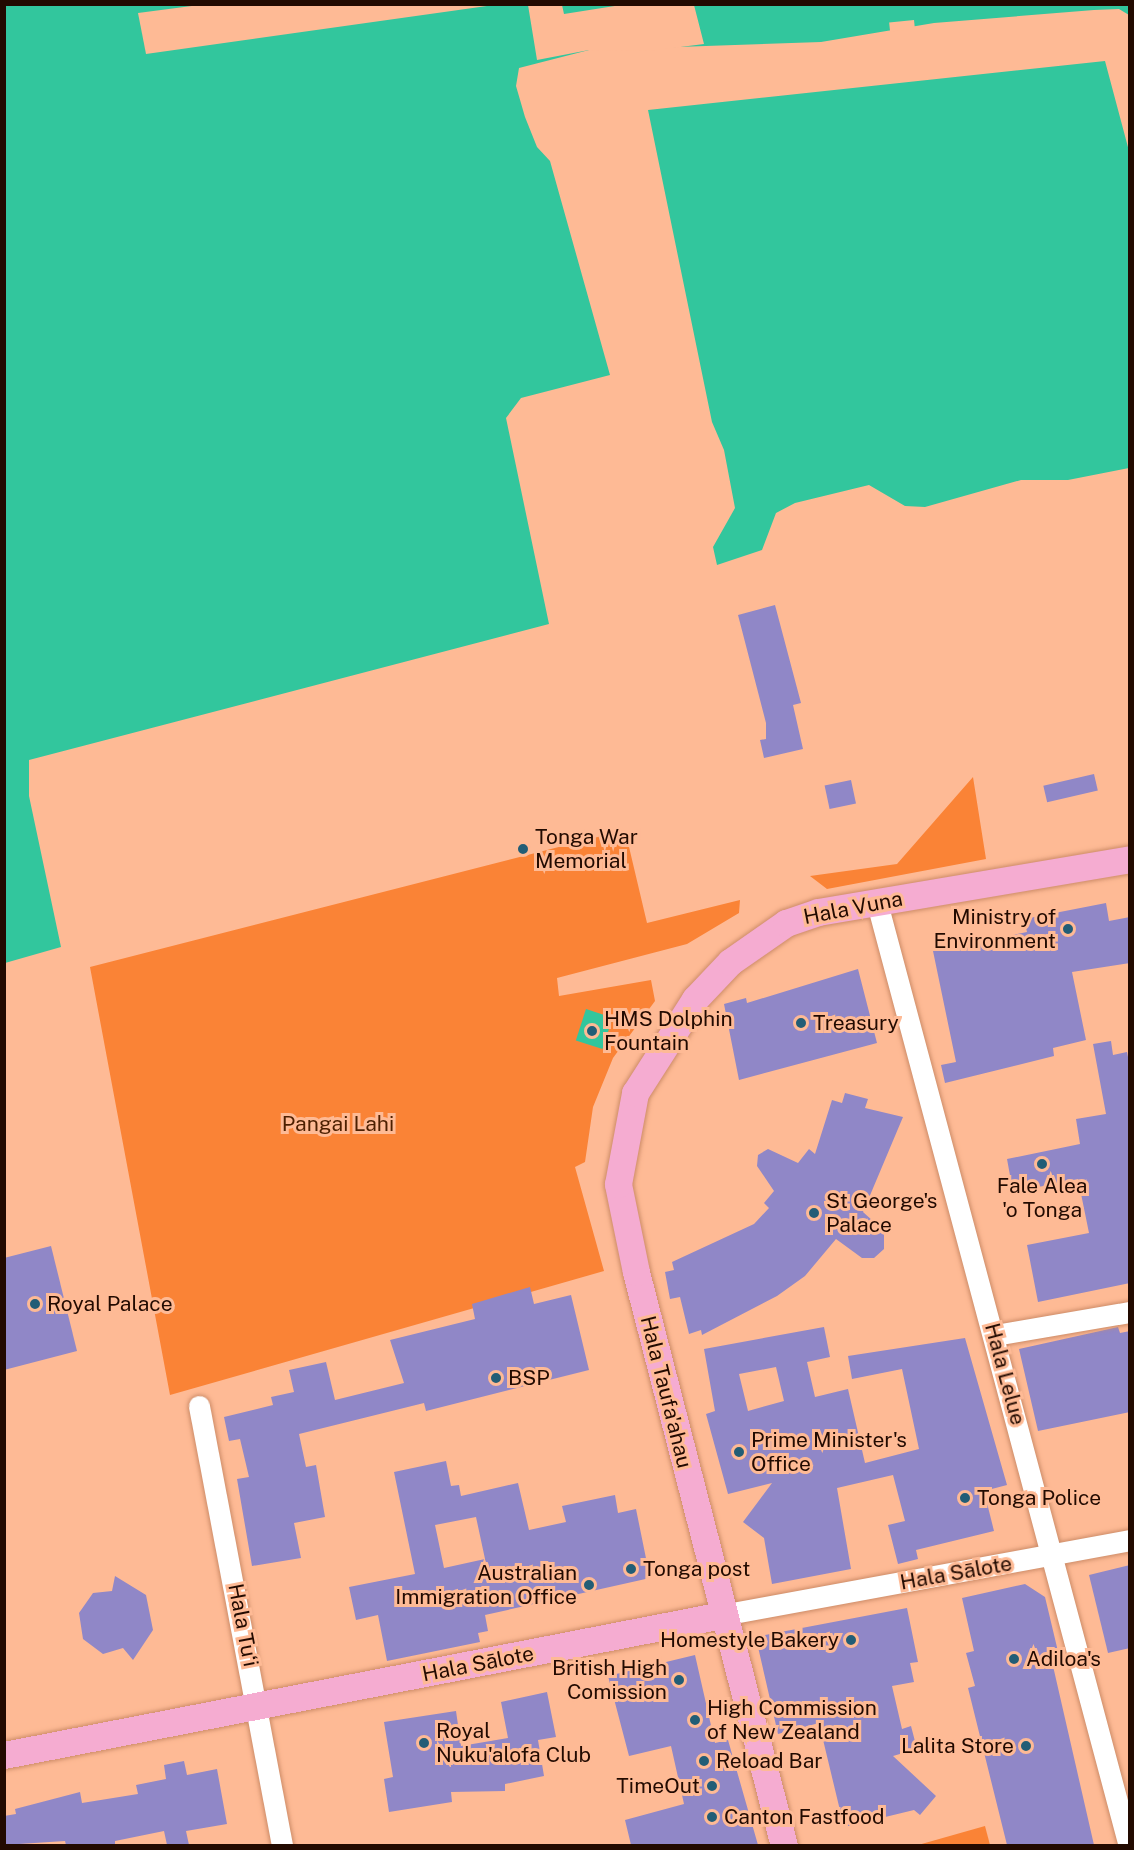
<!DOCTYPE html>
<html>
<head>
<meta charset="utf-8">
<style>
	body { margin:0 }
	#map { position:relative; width:1134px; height:1850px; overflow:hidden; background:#feba95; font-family:"Public Sans",sans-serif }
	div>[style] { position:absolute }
	.green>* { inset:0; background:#fa8336 }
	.water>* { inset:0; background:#32c69d; transform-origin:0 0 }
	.pier>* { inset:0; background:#feba95; transform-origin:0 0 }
	.building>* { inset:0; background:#9087c7; transform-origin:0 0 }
	.roads { filter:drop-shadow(0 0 2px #cd8c68) drop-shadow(0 0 2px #cd8c68) }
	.minor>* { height:21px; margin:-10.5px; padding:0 10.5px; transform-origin:10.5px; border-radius:10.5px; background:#fff }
	.major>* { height:27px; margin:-13.5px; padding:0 13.5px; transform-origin:13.5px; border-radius:13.5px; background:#f5acd1 }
	.dots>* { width:16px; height:16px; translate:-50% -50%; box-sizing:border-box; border:3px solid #feba95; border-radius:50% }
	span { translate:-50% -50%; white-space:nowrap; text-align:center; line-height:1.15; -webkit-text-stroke:6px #feba95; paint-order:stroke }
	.poi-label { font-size:21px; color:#220a00 }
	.left { translate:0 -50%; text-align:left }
	.right { translate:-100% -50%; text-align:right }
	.street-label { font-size:21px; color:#220a00 }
	.park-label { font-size:21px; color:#4c1f00 }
	.frame { position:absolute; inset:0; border:6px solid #220a00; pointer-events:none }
</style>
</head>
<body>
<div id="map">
	<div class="green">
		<div style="clip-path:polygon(973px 777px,986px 859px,827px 889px,810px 876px,897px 864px)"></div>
		<div style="clip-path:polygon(625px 830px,647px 923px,740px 900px,739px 913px,687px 944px,557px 978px,559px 996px,651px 980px,655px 1001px,613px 1058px,593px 1107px,585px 1162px,575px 1167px,604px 1271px,170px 1395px,90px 967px)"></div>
		<div style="clip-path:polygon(985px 1826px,990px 1845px,918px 1845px)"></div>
	</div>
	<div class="water">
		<div style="clip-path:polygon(5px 5px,1129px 5px,1129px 15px,1119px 9px,1094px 10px,934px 23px,821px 42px,589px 50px,519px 68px,516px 86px,525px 117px,537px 147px,550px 161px,610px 375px,521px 398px,506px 418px,549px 624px,29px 760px,29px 796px,61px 947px,5px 963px)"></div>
		<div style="clip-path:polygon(1105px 61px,1129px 151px,1129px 468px,1068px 480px,1021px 480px,925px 507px,905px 506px,869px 485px,795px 503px,776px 513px,762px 550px,717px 565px,713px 547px,735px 508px,724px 450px,712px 422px,648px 110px)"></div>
		<div style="left:586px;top:1009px;width:28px;height:33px;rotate:18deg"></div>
	</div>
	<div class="pier">
		<div style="clip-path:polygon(207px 4px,494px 4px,494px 5px,146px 54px,138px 13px)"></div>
		<div style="clip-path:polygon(528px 5px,562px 5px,564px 14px,621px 5px,694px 5px,704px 44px,649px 51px,589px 50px,537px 60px)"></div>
		<div style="left:914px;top:20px;width:9px;height:25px;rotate:84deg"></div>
	</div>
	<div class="building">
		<div style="clip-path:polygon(775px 605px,801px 703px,793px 705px,803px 749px,764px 758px,760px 740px,766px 739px,766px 723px,738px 615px)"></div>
		<div style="left:1094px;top:774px;width:17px;height:52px;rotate:77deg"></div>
		<div style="left:851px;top:780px;width:24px;height:27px;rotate:78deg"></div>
		<div style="clip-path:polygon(1106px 903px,1109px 921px,1130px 917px,1130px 963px,1072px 972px,1086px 1040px,1053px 1048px,1054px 1056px,945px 1083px,941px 1065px,956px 1062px,933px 951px,1027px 932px,1024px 919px)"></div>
		<div style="clip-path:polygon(858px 969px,877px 1043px,739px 1080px,724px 1004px,746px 998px,747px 1003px)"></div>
		<div style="clip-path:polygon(1111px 1041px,1113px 1055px,1127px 1052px,1130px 1067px,1130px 1283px,1038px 1302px,1027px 1245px,1089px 1233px,1078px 1179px,1013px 1192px,1007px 1159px,1080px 1144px,1076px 1119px,1106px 1114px,1093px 1044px)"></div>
		<div style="clip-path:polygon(845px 1093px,868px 1099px,865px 1108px,903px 1117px,863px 1212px,884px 1231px,884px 1249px,874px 1258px,862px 1258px,836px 1239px,805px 1276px,777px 1296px,702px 1335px,701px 1330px,689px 1334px,680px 1297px,670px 1299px,665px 1272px,674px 1270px,672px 1262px,754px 1224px,769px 1208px,764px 1203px,774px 1191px,757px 1166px,758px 1155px,768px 1149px,798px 1163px,809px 1149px,815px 1154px,832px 1100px,842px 1103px)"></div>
		<div style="clip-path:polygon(51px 1246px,77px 1351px,4px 1370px,4px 1258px)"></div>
		<div style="clip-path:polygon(530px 1287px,534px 1304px,571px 1295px,589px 1370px,426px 1411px,424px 1403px,299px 1434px,306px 1467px,316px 1465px,325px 1517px,294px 1523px,301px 1558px,252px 1566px,237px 1479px,249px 1477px,240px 1439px,229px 1441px,224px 1417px,273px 1405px,271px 1397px,294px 1392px,289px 1370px,326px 1362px,335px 1400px,404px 1383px,390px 1340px,475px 1319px,472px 1304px)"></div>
		<div style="clip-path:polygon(evenodd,824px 1327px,830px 1357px,807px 1362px,815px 1397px,848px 1389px,865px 1463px,919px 1449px,902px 1369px,852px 1379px,848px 1356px,965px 1338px,1007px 1485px,984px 1491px,994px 1531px,916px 1550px,918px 1559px,898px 1564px,888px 1525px,905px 1521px,893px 1475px,837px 1488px,851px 1569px,772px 1584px,764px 1538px,743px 1522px,772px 1483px,728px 1494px,706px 1414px,715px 1411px,704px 1349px,824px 1327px,776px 1367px,784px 1401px,748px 1411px,739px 1374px,776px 1367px)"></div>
		<div style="clip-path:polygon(1118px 1327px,1120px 1333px,1130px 1331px,1130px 1412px,1038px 1431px,1019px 1349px)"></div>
		<div style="clip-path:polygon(evenodd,446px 1461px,451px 1486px,459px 1485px,461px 1496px,518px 1483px,529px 1530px,566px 1522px,562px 1506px,615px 1495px,618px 1513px,636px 1509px,650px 1578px,485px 1615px,488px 1631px,478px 1633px,480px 1642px,387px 1661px,378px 1615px,356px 1620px,349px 1587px,415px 1574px,394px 1472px,446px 1461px,476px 1517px,485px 1559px,444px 1568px,435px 1525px,476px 1517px)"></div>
		<div style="clip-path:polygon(1130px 1565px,1130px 1648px,1108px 1653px,1089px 1575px)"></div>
		<div style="clip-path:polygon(115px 1576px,146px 1595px,153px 1630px,133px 1660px,123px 1648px,103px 1654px,83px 1639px,79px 1613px,93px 1593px,112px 1591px)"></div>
		<div style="clip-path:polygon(1025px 1584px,1045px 1597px,1061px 1664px,1053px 1666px,1094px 1845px,1007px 1845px,968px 1688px,975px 1686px,966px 1653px,974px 1651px,962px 1598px)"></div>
		<div style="clip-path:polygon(907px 1608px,918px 1662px,910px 1663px,914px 1682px,892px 1686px,902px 1729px,911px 1726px,917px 1749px,893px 1756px,936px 1796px,920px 1815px,914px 1810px,844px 1827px,819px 1723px,778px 1734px,758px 1647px,765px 1635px)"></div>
		<div style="clip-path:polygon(695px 1655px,715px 1743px,728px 1740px,758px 1845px,631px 1845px,625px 1820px,684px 1804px,671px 1746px,629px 1756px,608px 1676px)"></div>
		<div style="clip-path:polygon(547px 1692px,556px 1737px,538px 1740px,544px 1776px,505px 1784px,505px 1791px,451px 1792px,452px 1802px,389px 1812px,384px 1779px,393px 1777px,384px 1722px,456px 1711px,461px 1746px,508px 1738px,501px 1702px)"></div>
		<div style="clip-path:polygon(184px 1761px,187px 1775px,217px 1769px,227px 1824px,186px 1831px,189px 1845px,167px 1845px,164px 1831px,115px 1841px,115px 1845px,66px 1845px,65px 1841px,4px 1845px,4px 1816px,16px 1814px,15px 1809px,80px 1792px,82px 1803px,138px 1794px,136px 1785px,166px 1779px,164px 1765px)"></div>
	</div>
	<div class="roads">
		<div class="minor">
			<div style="left:877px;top:903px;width:976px;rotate:75.04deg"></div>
			<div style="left:995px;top:1335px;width:137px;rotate:-9.7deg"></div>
			<div style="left:199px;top:1406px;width:448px;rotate:79.3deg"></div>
			<div style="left:722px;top:1615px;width:415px;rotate:-10.4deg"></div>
		</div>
		<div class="major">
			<div style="left:4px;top:1755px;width:732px;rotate:-11.03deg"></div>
			<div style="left:784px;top:1846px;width:593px;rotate:-104.46deg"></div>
			<div style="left:636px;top:1272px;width:90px;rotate:-101.6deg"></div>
			<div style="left:618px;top:1184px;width:93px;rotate:-79.4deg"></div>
			<div style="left:635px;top:1093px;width:112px;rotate:-57.4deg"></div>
			<div style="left:695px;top:999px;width:51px;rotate:-46.6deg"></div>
			<div style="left:730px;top:962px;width:68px;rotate:-34.9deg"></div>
			<div style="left:786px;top:923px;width:34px;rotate:-19deg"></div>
			<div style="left:818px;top:912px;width:316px;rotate:-9.6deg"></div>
		</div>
	</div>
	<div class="dots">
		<div style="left:523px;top:849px;background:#225d76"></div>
		<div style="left:1068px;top:929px;background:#225d76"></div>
		<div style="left:801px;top:1023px;background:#225d76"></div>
		<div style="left:592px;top:1031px;background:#225d76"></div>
		<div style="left:1042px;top:1164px;background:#225d76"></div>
		<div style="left:814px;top:1213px;background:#225d76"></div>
		<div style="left:35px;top:1304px;background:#225d76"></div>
		<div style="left:496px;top:1378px;background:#225d76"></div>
		<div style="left:739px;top:1452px;background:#225d76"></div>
		<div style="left:965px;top:1498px;background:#225d76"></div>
		<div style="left:631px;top:1569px;background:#225d76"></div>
		<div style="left:589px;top:1585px;background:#225d76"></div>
		<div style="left:851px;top:1640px;background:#225d76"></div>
		<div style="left:1014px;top:1659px;background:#225d76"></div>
		<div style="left:679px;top:1680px;background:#225d76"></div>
		<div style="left:695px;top:1720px;background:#225d76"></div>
		<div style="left:424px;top:1743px;background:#225d76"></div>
		<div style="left:1026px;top:1746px;background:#225d76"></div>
		<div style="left:704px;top:1761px;background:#225d76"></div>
		<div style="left:712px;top:1786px;background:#225d76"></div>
		<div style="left:712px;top:1817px;background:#225d76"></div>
	</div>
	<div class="poi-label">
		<span class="left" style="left:535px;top:849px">Tonga War<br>Memorial</span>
		<span class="right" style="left:1056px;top:929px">Ministry of<br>Environment</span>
		<span class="left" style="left:604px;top:1031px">HMS Dolphin<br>Fountain</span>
		<span class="left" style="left:813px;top:1023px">Treasury</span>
		<span style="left:1042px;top:1198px">Fale Alea<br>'o Tonga</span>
		<span class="left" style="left:826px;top:1213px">St George's<br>Palace</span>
		<span class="left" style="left:47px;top:1304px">Royal Palace</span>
		<span class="left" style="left:508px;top:1378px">BSP</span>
		<span class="left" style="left:751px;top:1452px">Prime Minister's<br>Office</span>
		<span class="left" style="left:977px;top:1498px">Tonga Police</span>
		<span class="left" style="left:643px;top:1569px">Tonga post</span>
		<span class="right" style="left:577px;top:1585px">Australian<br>Immigration Office</span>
		<span class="right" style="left:839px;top:1640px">Homestyle Bakery</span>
		<span class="left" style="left:1026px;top:1659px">Adiloa's</span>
		<span class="right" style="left:667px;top:1680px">British High<br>Comission</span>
		<span class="left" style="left:707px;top:1720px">High Commission<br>of New Zealand</span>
		<span class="left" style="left:436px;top:1743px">Royal<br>Nuku'alofa Club</span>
		<span class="right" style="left:1014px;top:1746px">Lalita Store</span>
		<span class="left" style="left:716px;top:1761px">Reload Bar</span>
		<span class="right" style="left:700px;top:1786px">TimeOut</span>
		<span class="left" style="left:724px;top:1817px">Canton Fastfood</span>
	</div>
	<div class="street-label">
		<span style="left:853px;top:908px;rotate:-11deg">Hala Vuna</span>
		<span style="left:1005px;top:1374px;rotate:75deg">Hala Lelue</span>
		<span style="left:666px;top:1392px;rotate:76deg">Hala Taufa'ahau</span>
		<span style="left:956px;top:1573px;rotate:-10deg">Hala Sālote</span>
		<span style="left:243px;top:1625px;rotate:79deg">Hala Tuʻi</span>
		<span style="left:478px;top:1664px;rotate:-11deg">Hala Sālote</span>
	</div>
	<div class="park-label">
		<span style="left:338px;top:1124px">Pangai Lahi</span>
	</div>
	<div class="frame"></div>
</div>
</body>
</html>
